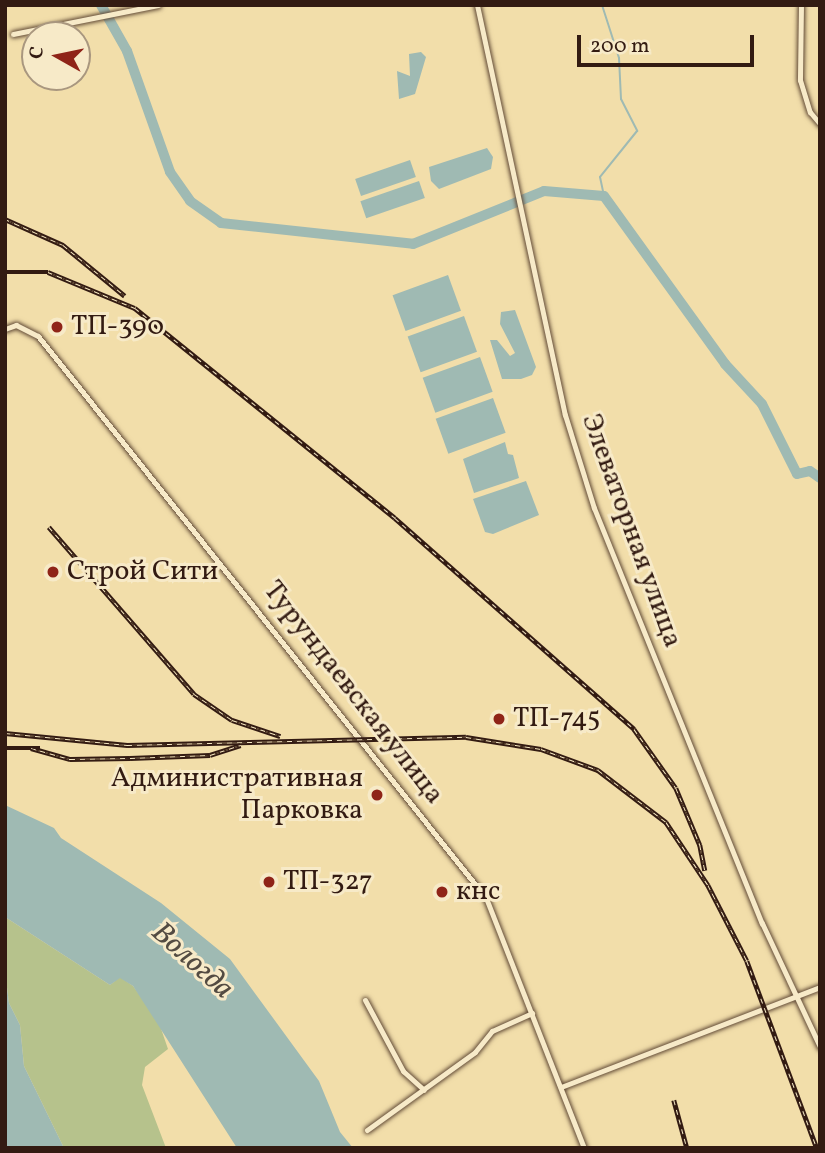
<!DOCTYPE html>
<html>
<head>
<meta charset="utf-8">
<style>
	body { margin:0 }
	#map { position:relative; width:825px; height:1153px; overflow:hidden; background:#f2deaa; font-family:Vollkorn,serif }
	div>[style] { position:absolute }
	.green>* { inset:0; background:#b6c28c }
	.water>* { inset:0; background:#9fbab3; transform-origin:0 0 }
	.stream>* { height:2px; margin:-1px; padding:0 1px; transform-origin:1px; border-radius:1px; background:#9fbab3 }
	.river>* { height:10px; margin:-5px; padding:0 5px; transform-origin:5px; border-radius:5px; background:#9fbab3 }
	.roads { filter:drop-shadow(0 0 2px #634c38) drop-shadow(0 0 2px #634c38) }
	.minor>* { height:5px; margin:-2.5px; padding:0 2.5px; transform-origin:2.5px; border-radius:2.5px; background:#f7eac8 }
	.rail>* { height:4.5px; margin-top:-2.25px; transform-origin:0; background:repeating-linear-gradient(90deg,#f7eac8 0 5px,#331b12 0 10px); box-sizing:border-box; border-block:2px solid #331b12 }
	.dots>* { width:19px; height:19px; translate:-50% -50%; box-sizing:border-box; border:4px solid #f7eac8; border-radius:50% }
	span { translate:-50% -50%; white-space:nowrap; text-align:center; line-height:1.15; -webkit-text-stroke:6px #f7eac8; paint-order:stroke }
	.poi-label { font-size:28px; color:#331b12 }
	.left { translate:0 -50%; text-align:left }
	.right { translate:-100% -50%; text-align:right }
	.street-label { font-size:28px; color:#331b12 }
	.water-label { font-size:30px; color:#534b42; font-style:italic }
	.frame { position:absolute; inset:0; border:7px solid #331b12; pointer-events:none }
	.north { position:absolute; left:21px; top:21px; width:70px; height:70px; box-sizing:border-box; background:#f7eac8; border:2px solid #a9977f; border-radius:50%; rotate:279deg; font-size:19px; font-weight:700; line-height:28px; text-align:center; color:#331b12 }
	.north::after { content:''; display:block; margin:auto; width:24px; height:32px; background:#8f2418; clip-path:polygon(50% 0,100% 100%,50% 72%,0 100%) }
	.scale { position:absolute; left:577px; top:35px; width:177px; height:32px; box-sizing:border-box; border:4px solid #331b12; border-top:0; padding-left:9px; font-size:21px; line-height:24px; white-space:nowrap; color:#331b12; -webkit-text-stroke:5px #f7eac8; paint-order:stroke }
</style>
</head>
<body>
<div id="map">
	<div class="green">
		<div style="clip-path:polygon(5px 917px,110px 985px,120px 977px,133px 986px,158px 1020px,168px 1049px,145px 1067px,142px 1085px,166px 1148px,64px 1148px,24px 1066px,20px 1025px,9px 1003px,5px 972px)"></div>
	</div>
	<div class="water">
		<div style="clip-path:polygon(421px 52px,426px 57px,415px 94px,399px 99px,397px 71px,410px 76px,409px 54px)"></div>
		<div style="clip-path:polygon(487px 148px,493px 157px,491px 169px,439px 189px,431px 181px,429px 167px)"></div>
		<div style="left:410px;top:160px;width:18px;height:58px;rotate:71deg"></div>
		<div style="left:419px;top:181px;width:18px;height:62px;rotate:71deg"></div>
		<div style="left:448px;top:275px;width:38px;height:59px;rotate:70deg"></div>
		<div style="clip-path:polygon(515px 310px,536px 367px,532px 375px,521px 379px,502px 379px,490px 340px,497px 340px,510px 356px,515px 353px,500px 324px,501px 312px)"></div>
		<div style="left:464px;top:316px;width:38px;height:60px;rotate:70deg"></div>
		<div style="left:480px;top:357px;width:37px;height:61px;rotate:70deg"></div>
		<div style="left:493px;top:398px;width:37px;height:61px;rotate:70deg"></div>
		<div style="clip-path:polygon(505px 442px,508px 454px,513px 455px,519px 478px,474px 493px,463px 459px)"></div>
		<div style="clip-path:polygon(526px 481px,539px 515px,493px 534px,485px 532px,473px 499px)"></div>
		<div style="clip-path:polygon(5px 805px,54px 828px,61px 838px,161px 903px,230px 959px,319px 1081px,340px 1132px,353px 1148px,237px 1148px,133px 986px,120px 978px,110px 985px,5px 917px)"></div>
		<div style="clip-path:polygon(5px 972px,9px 1003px,20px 1025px,24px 1066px,64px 1148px,5px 1148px)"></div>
	</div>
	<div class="stream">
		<div style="left:602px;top:5px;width:56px;rotate:72.2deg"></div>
		<div style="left:619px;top:58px;width:41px;rotate:87.2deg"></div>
		<div style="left:621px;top:99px;width:36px;rotate:63deg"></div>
		<div style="left:637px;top:131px;width:59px;rotate:128.8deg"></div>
		<div style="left:600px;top:177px;width:19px;rotate:78deg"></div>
	</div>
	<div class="river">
		<div style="left:101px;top:5px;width:53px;rotate:60.5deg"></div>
		<div style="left:127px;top:51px;width:128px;rotate:70.4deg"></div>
		<div style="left:170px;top:172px;width:35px;rotate:55deg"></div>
		<div style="left:190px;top:201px;width:38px;rotate:35deg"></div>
		<div style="left:221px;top:223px;width:193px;rotate:6.2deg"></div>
		<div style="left:413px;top:244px;width:141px;rotate:-22deg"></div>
		<div style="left:544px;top:191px;width:60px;rotate:4.8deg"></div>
		<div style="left:604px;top:196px;width:207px;rotate:54.2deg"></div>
		<div style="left:725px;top:364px;width:54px;rotate:47.2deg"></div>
		<div style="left:762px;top:404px;width:78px;rotate:63.4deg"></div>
		<div style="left:797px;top:474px;width:13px;rotate:-13deg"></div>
		<div style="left:810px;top:471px;width:12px;rotate:35deg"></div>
	</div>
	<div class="roads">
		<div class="minor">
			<div style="left:477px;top:5px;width:419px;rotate:77.9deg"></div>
			<div style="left:565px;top:415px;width:97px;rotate:72.7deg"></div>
			<div style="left:594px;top:508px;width:448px;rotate:68deg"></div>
			<div style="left:762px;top:923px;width:137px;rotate:64.9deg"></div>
			<div style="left:801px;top:5px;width:75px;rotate:90.8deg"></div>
			<div style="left:800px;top:80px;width:34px;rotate:73deg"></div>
			<div style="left:810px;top:112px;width:16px;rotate:50deg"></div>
			<div style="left:13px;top:34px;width:148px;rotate:-11.3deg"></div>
			<div style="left:5px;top:329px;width:12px;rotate:-20deg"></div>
			<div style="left:16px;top:325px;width:25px;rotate:27deg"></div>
			<div style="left:38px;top:336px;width:719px;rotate:51.44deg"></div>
			<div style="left:486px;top:898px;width:269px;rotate:68.6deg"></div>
			<div style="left:365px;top:1000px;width:81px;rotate:61.8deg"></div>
			<div style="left:403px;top:1071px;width:28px;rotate:42deg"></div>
			<div style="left:561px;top:1087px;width:278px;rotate:-21.1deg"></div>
			<div style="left:367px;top:1130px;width:133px;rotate:-35.8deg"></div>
			<div style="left:475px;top:1052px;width:27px;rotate:-51deg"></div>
			<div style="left:492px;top:1031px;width:44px;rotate:-24.2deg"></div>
		</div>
	</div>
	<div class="rail">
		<div style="left:5px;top:219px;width:64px;rotate:24.1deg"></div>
		<div style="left:63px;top:245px;width:80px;rotate:39.4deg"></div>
		<div style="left:5px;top:272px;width:43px"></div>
		<div style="left:48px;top:272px;width:94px;rotate:22.5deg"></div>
		<div style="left:135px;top:308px;width:334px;rotate:38.9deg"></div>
		<div style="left:395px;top:518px;width:319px;rotate:41.4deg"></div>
		<div style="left:634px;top:729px;width:72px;rotate:54.6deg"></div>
		<div style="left:676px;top:788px;width:62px;rotate:67.2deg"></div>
		<div style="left:700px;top:845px;width:26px;rotate:79deg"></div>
		<div style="left:49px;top:527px;width:221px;rotate:49deg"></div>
		<div style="left:194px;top:694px;width:46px;rotate:34.4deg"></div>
		<div style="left:232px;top:720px;width:51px;rotate:18.4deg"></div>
		<div style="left:5px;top:733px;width:123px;rotate:5.6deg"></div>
		<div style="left:127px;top:745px;width:339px;rotate:-1.4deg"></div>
		<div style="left:466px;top:737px;width:76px;rotate:9.1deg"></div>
		<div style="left:541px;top:749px;width:61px;rotate:20.2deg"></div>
		<div style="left:598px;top:770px;width:86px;rotate:37.4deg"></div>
		<div style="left:666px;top:822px;width:76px;rotate:56.3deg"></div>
		<div style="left:708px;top:885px;width:85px;rotate:62.8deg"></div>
		<div style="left:747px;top:961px;width:200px;rotate:69.5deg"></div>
		<div style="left:5px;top:748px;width:35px"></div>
		<div style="left:31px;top:748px;width:41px;rotate:15.8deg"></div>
		<div style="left:70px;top:759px;width:60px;rotate:-1deg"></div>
		<div style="left:130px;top:758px;width:80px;rotate:-2.1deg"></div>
		<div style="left:210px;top:755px;width:32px;rotate:-18deg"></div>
		<div style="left:674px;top:1100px;width:50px;rotate:74.8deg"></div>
	</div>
	<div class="dots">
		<div style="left:57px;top:327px;background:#8f2418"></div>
		<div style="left:53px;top:572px;background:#8f2418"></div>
		<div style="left:499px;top:719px;background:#8f2418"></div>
		<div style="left:377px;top:795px;background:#8f2418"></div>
		<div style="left:269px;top:882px;background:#8f2418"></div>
		<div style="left:442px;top:892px;background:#8f2418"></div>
	</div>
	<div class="poi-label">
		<span class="left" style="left:71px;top:327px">ТП-390</span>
		<span class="left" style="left:67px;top:572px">Строй Сити</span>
		<span class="left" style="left:513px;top:719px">ТП-745</span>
		<span class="right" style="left:363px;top:795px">Административная<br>Парковка</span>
		<span class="left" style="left:283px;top:882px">ТП-327</span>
		<span class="left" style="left:456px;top:892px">кнс</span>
	</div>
	<div class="street-label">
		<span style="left:631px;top:531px;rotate:70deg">Элеваторная улица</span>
		<span style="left:353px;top:693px;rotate:52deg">Турундаевская улица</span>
	</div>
	<div class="water-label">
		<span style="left:192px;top:961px;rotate:42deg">Вологда</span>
	</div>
	<div class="frame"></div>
	<div class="north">С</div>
	<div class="scale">200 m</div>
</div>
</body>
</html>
